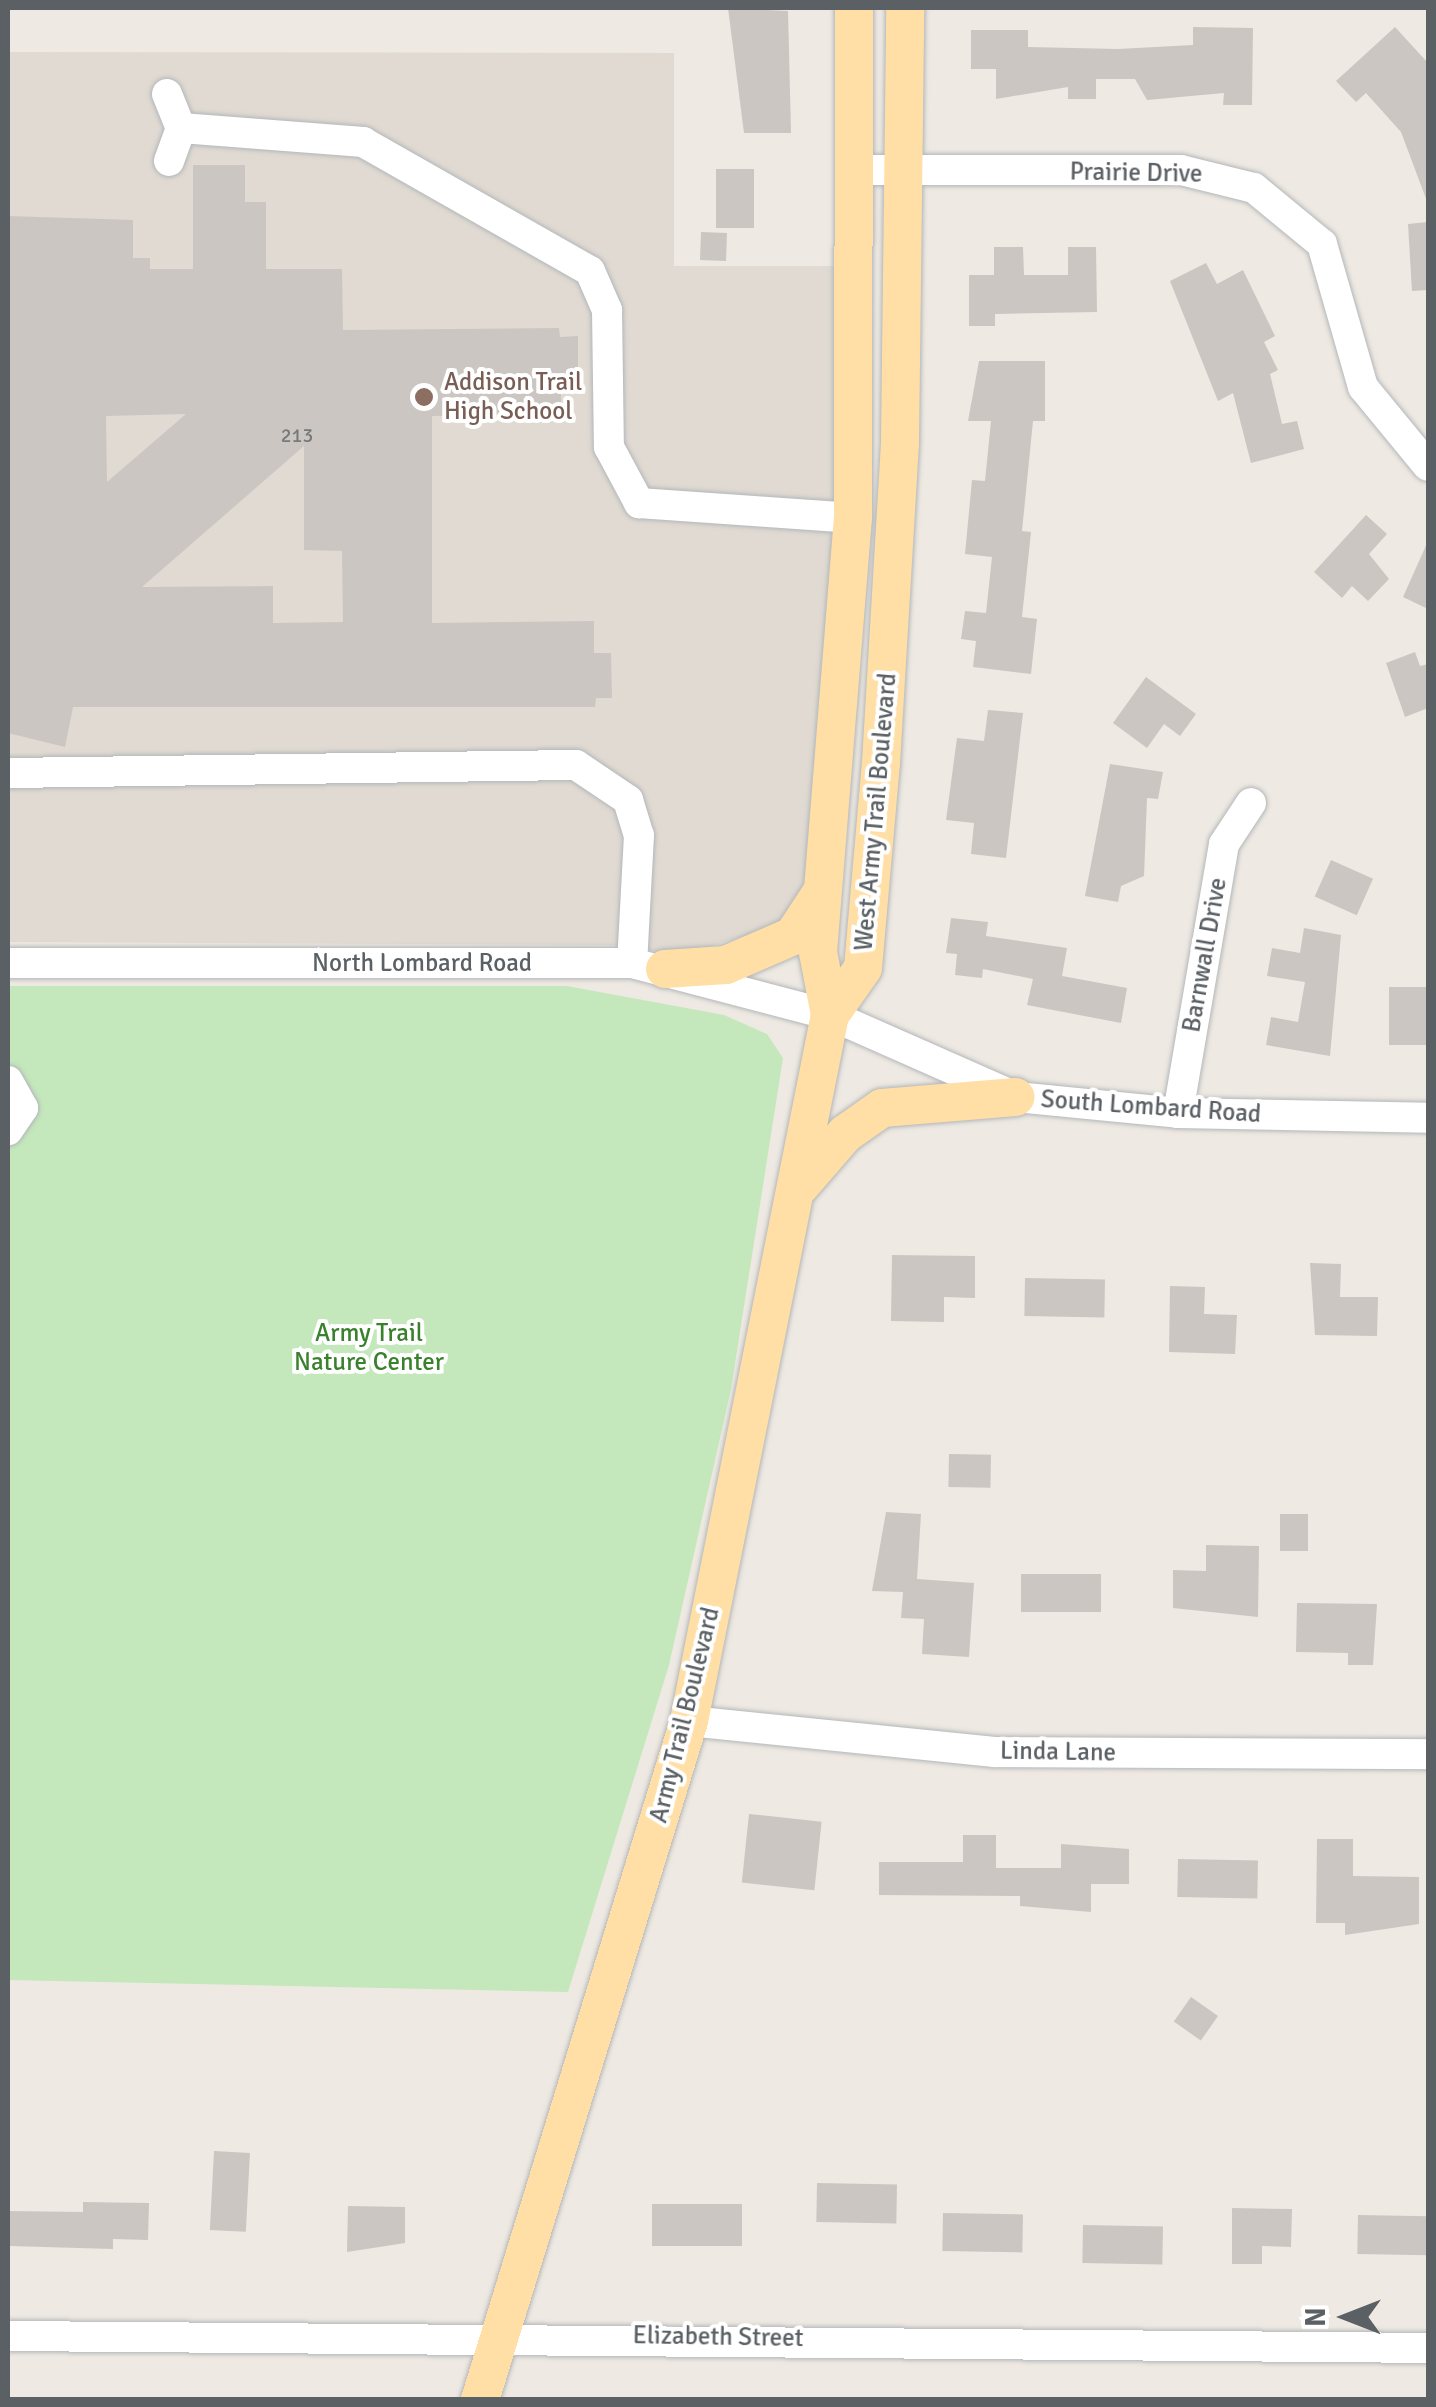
<!DOCTYPE html>
<html>
<head>
<meta charset="utf-8">
<style>
	body { margin:0 }
	#map { position:relative; width:1436px; height:2407px; overflow:hidden; background:#eee9e2; font-family:Signika,sans-serif }
	div>[style] { position:absolute }
	.education>* { inset:0; background:#e0dad2 }
	.green>* { inset:0; background:#c4e8bc }
	.building>* { inset:0; background:#cbc6c1; transform-origin:0 0 }
	.roads { filter:drop-shadow(0 0 2px #b3b7ba) drop-shadow(0 0 2px #b3b7ba) }
	.minor>* { height:30px; margin:-15px; padding:0 15px; transform-origin:15px; border-radius:15px; background:#fff }
	.major>* { height:38px; margin:-19px; padding:0 19px; transform-origin:19px; border-radius:19px; background:#ffdfa6 }
	.dots>* { width:28px; height:28px; translate:-50% -50%; box-sizing:border-box; border:5px solid #fff; border-radius:50% }
	span { translate:-50% -50%; white-space:nowrap; text-align:center; line-height:1.15; -webkit-text-stroke:8px #fff; paint-order:stroke }
	.number-label { font-size:20px; color:#767a7b }
	.number-label span { -webkit-text-stroke-width:0 }
	.street-label { font-size:25px; color:#5a6064 }
	.education-label { font-size:25px; color:#785e54 }
	.left { translate:0 -50%; text-align:left }
	.park-label { font-size:25px; color:#3a812d }
	.frame { position:absolute; inset:0; border:10px solid #5a6064; pointer-events:none }
	.north { position:absolute; left:1296px; top:2267px; width:100px; height:100px; -webkit-text-stroke:8px #fff; paint-order:stroke; rotate:270deg; font-size:28px; font-weight:700; line-height:40px; text-align:center; color:#5a6064 }
	.north::after { content:''; display:block; margin:auto; width:35px; height:45px; background:#5a6064; clip-path:polygon(50% 0,100% 100%,50% 72%,0 100%) }
</style>
</head>
<body>
<div id="map">
	<div class="education">
		<div style="clip-path:polygon(8px 52px,674px 53px,674px 266px,841px 266px,841px 528px,810px 888px,790px 923px,679px 955px,620px 945px,8px 942px)"></div>
	</div>
	<div class="green">
		<div style="clip-path:polygon(8px 986px,567px 986px,724px 1015px,767px 1034px,783px 1058px,731px 1389px,669px 1665px,568px 1992px,8px 1980px)"></div>
	</div>
	<div class="building">
		<div style="clip-path:polygon(728px 8px,788px 11px,791px 133px,744px 133px)"></div>
		<div style="clip-path:polygon(1193px 27px,1253px 28px,1252px 105px,1223px 105px,1224px 93px,1147px 100px,1135px 79px,1096px 79px,1096px 99px,1068px 99px,1068px 87px,996px 99px,996px 69px,971px 69px,971px 30px,1028px 30px,1028px 47px,1118px 49px,1193px 45px)"></div>
		<div style="clip-path:polygon(1395px 27px,1428px 63px,1428px 204px,1401px 132px,1366px 93px,1356px 102px,1336px 81px)"></div>
		<div style="clip-path:polygon(evenodd,193px 165px,245px 165px,245px 202px,266px 202px,266px 269px,342px 269px,343px 330px,559px 328px,560px 337px,578px 336px,578px 374px,561px 374px,561px 414px,432px 416px,432px 623px,594px 621px,594px 653px,611px 653px,612px 698px,596px 698px,595px 707px,73px 707px,65px 747px,8px 733px,8px 216px,133px 220px,133px 258px,150px 258px,150px 269px,193px 269px,193px 165px,186px 414px,107px 482px,106px 416px,186px 414px,193px 165px,304px 446px,304px 550px,342px 551px,343px 622px,273px 623px,273px 586px,142px 587px,304px 446px)"></div>
		<div style="left:716px;top:169px;width:38px;height:59px"></div>
		<div style="clip-path:polygon(1428px 222px,1428px 290px,1412px 291px,1408px 224px)"></div>
		<div style="left:701px;top:232px;width:26px;height:28px;rotate:2deg"></div>
		<div style="clip-path:polygon(994px 247px,1023px 247px,1024px 275px,1068px 275px,1068px 247px,1096px 247px,1097px 312px,995px 314px,995px 326px,969px 326px,969px 275px,994px 275px)"></div>
		<div style="clip-path:polygon(1206px 263px,1217px 284px,1243px 270px,1275px 336px,1264px 342px,1278px 370px,1270px 374px,1282px 424px,1297px 421px,1304px 449px,1251px 463px,1233px 393px,1218px 401px,1170px 281px)"></div>
		<div style="clip-path:polygon(979px 361px,1045px 361px,1045px 421px,1033px 421px,1022px 531px,1031px 532px,1022px 617px,1037px 619px,1031px 674px,973px 667px,976px 641px,961px 639px,965px 611px,986px 613px,992px 557px,965px 554px,972px 480px,985px 481px,991px 421px,968px 421px)"></div>
		<div style="clip-path:polygon(1366px 515px,1387px 534px,1369px 554px,1389px 579px,1368px 601px,1352px 586px,1342px 598px,1314px 572px)"></div>
		<div style="clip-path:polygon(1428px 541px,1428px 609px,1403px 597px)"></div>
		<div style="clip-path:polygon(1415px 652px,1420px 666px,1428px 664px,1428px 708px,1405px 717px,1386px 663px)"></div>
		<div style="clip-path:polygon(1146px 677px,1196px 714px,1180px 736px,1164px 724px,1147px 748px,1113px 723px)"></div>
		<div style="clip-path:polygon(988px 710px,1023px 713px,1006px 858px,971px 854px,974px 823px,946px 820px,957px 738px,984px 741px)"></div>
		<div style="clip-path:polygon(1110px 764px,1163px 772px,1158px 799px,1147px 798px,1144px 876px,1121px 886px,1118px 902px,1085px 896px)"></div>
		<div style="left:1331px;top:860px;width:46px;height:40px;rotate:24deg"></div>
		<div style="clip-path:polygon(951px 918px,988px 922px,986px 936px,1067px 948px,1062px 976px,1127px 988px,1121px 1023px,1027px 1005px,1033px 979px,983px 969px,982px 978px,955px 975px,957px 954px,946px 953px)"></div>
		<div style="clip-path:polygon(1304px 928px,1341px 935px,1330px 1056px,1266px 1045px,1271px 1017px,1298px 1022px,1305px 982px,1267px 976px,1272px 948px,1300px 953px)"></div>
		<div style="left:1389px;top:987px;width:39px;height:58px"></div>
		<div style="clip-path:polygon(892px 1255px,975px 1256px,975px 1298px,944px 1297px,944px 1322px,891px 1321px)"></div>
		<div style="clip-path:polygon(1310px 1263px,1341px 1264px,1340px 1297px,1378px 1297px,1377px 1336px,1315px 1335px)"></div>
		<div style="left:1025px;top:1278px;width:80px;height:38px;rotate:1deg"></div>
		<div style="clip-path:polygon(1170px 1286px,1205px 1287px,1204px 1314px,1237px 1315px,1235px 1354px,1169px 1352px)"></div>
		<div style="left:949px;top:1454px;width:42px;height:33px;rotate:1deg"></div>
		<div style="clip-path:polygon(886px 1512px,921px 1514px,917px 1579px,974px 1583px,969px 1657px,922px 1654px,924px 1619px,901px 1618px,903px 1592px,872px 1591px)"></div>
		<div style="left:1280px;top:1514px;width:28px;height:37px"></div>
		<div style="clip-path:polygon(1206px 1545px,1259px 1546px,1258px 1617px,1173px 1608px,1173px 1570px,1206px 1571px)"></div>
		<div style="left:1021px;top:1574px;width:80px;height:38px"></div>
		<div style="clip-path:polygon(1297px 1603px,1377px 1604px,1373px 1665px,1348px 1665px,1348px 1653px,1296px 1652px)"></div>
		<div style="left:749px;top:1814px;width:73px;height:69px;rotate:6deg"></div>
		<div style="clip-path:polygon(963px 1835px,996px 1835px,996px 1868px,1061px 1868px,1061px 1844px,1129px 1849px,1129px 1884px,1091px 1884px,1091px 1912px,1020px 1906px,1020px 1896px,879px 1895px,879px 1862px,963px 1862px)"></div>
		<div style="clip-path:polygon(1317px 1839px,1353px 1839px,1353px 1876px,1419px 1877px,1419px 1924px,1345px 1935px,1345px 1923px,1316px 1923px)"></div>
		<div style="left:1178px;top:1859px;width:80px;height:38px;rotate:1deg"></div>
		<div style="left:1191px;top:1997px;width:33px;height:30px;rotate:35deg"></div>
		<div style="left:214px;top:2151px;width:36px;height:79px;rotate:3deg"></div>
		<div style="left:817px;top:2183px;width:80px;height:39px;rotate:1deg"></div>
		<div style="clip-path:polygon(83px 2202px,149px 2203px,148px 2240px,113px 2239px,113px 2249px,10px 2246px,8px 2211px,83px 2212px)"></div>
		<div style="left:652px;top:2204px;width:90px;height:42px"></div>
		<div style="clip-path:polygon(348px 2206px,405px 2207px,405px 2243px,347px 2252px)"></div>
		<div style="clip-path:polygon(1232px 2208px,1292px 2209px,1291px 2247px,1262px 2246px,1262px 2264px,1232px 2264px)"></div>
		<div style="left:943px;top:2213px;width:80px;height:38px;rotate:1deg"></div>
		<div style="left:1358px;top:2215px;width:70px;height:39px;rotate:1deg"></div>
		<div style="left:1083px;top:2225px;width:80px;height:38px;rotate:1deg"></div>
	</div>
	<div class="roads">
		<div class="minor">
			<div style="left:167px;top:94px;width:37px;rotate:68deg"></div>
			<div style="left:169px;top:161px;width:35px;rotate:-70deg"></div>
			<div style="left:181px;top:128px;width:183px;rotate:4.4deg"></div>
			<div style="left:363px;top:142px;width:261px;rotate:29.6deg"></div>
			<div style="left:590px;top:271px;width:43px;rotate:66.4deg"></div>
			<div style="left:607px;top:310px;width:137px;rotate:89.2deg"></div>
			<div style="left:609px;top:447px;width:64px;rotate:61.8deg"></div>
			<div style="left:639px;top:503px;width:215px;rotate:4deg"></div>
			<div style="left:854px;top:170px;width:327px"></div>
			<div style="left:1181px;top:170px;width:75px;rotate:13.9deg"></div>
			<div style="left:1254px;top:188px;width:88px;rotate:39.5deg"></div>
			<div style="left:1322px;top:244px;width:149px;rotate:74deg"></div>
			<div style="left:1363px;top:387px;width:102px;rotate:50.6deg"></div>
			<div style="left:8px;top:773px;width:568px;rotate:-0.81deg"></div>
			<div style="left:576px;top:765px;width:63px;rotate:33.9deg"></div>
			<div style="left:628px;top:800px;width:37px;rotate:73deg"></div>
			<div style="left:639px;top:835px;width:128px;rotate:93.1deg"></div>
			<div style="left:8px;top:963px;width:624px"></div>
			<div style="left:632px;top:963px;width:205px;rotate:14.7deg"></div>
			<div style="left:830px;top:1015px;width:203px;rotate:23.8deg"></div>
			<div style="left:1016px;top:1097px;width:163px;rotate:5.6deg"></div>
			<div style="left:1178px;top:1113px;width:250px;rotate:1.1deg"></div>
			<div style="left:8px;top:1081px;width:31px;rotate:61deg"></div>
			<div style="left:23px;top:1108px;width:27px;rotate:124deg"></div>
			<div style="left:1178px;top:1113px;width:273px;rotate:-80.3deg"></div>
			<div style="left:1224px;top:844px;width:49px;rotate:-56.6deg"></div>
			<div style="left:689px;top:1721px;width:307px;rotate:5.8deg"></div>
			<div style="left:994px;top:1752px;width:434px;rotate:0.3deg"></div>
			<div style="left:8px;top:2336px;width:1420px;rotate:0.48deg"></div>
		</div>
		<div class="major">
			<div style="left:665px;top:969px;width:61px;rotate:-3.8deg"></div>
			<div style="left:726px;top:965px;width:73px;rotate:-23.4deg"></div>
			<div style="left:793px;top:936px;width:51px;rotate:-56.9deg"></div>
			<div style="left:830px;top:1015px;width:57px;rotate:-54.9deg"></div>
			<div style="left:863px;top:968px;width:206px;rotate:-85deg"></div>
			<div style="left:881px;top:763px;width:322px;rotate:-86.6deg"></div>
			<div style="left:900px;top:442px;width:434px;rotate:-89.3deg"></div>
			<div style="left:800px;top:1186px;width:69px;rotate:-49.1deg"></div>
			<div style="left:845px;top:1134px;width:45px;rotate:-35.1deg"></div>
			<div style="left:882px;top:1108px;width:134px;rotate:-4.7deg"></div>
			<div style="left:480px;top:2400px;width:710px;rotate:-72.89deg"></div>
			<div style="left:689px;top:1721px;width:720px;rotate:-78.71deg"></div>
			<div style="left:830px;top:1015px;width:64px;rotate:-100.8deg"></div>
			<div style="left:818px;top:952px;width:435px;rotate:-85.4deg"></div>
			<div style="left:853px;top:518px;width:510px;rotate:-89.89deg"></div>
		</div>
	</div>
	<div class="dots">
		<div style="left:424px;top:397px;background:#8d6e63"></div>
	</div>
	<div class="number-label">
		<span style="left:297px;top:435px">213</span>
	</div>
	<div class="street-label">
		<span style="left:1136px;top:173px;rotate:1deg">Prairie Drive</span>
		<span style="left:876px;top:812px;rotate:-85deg">West Army Trail Boulevard</span>
		<span style="left:1205px;top:955px;rotate:-80deg">Barnwall Drive</span>
		<span style="left:422px;top:963px">North Lombard Road</span>
		<span style="left:1151px;top:1107px;rotate:4deg">South Lombard Road</span>
		<span style="left:685px;top:1715px;rotate:-76deg">Army Trail Boulevard</span>
		<span style="left:1058px;top:1752px;rotate:1deg">Linda Lane</span>
		<span style="left:718px;top:2337px;rotate:1deg">Elizabeth Street</span>
	</div>
	<div class="education-label">
		<span class="left" style="left:444px;top:397px">Addison Trail<br>High School</span>
	</div>
	<div class="park-label">
		<span style="left:369px;top:1348px">Army Trail<br>Nature Center</span>
	</div>
	<div class="frame"></div>
	<div class="north">N</div>
</div>
</body>
</html>
